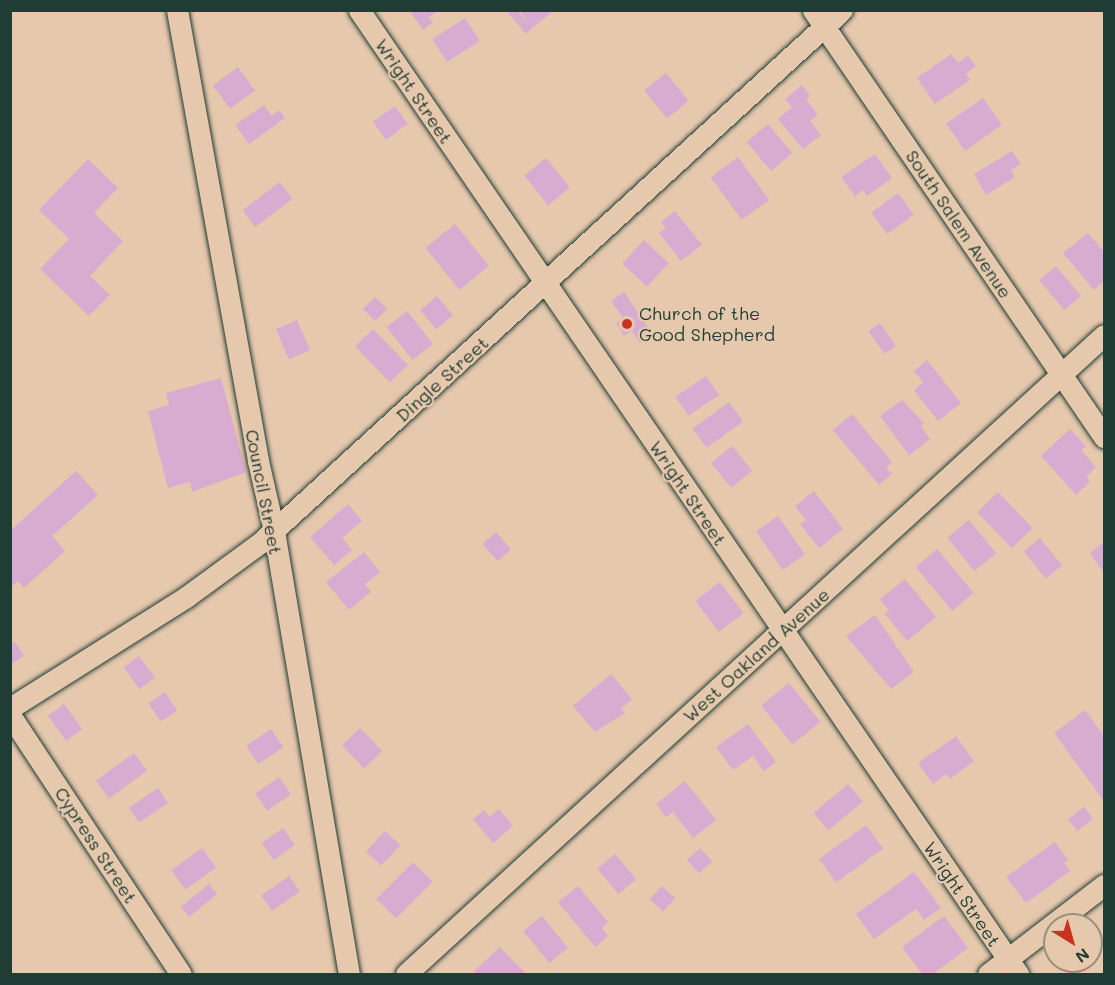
<!DOCTYPE html>
<html>
<head>
<meta charset="utf-8">
<style>
	body { margin:0 }
	#map { position:relative; width:1115px; height:985px; overflow:hidden; background:#e6c8ad; font-family:Mali,sans-serif }
	div>[style] { position:absolute }
	.building>* { inset:0; background:#d8acd1; transform-origin:0 0 }
	.roads { filter:drop-shadow(0 0 2px #1f3d34) drop-shadow(0 0 2px #1f3d34) }
	.minor>* { height:21px; margin:-10.5px; padding:0 10.5px; transform-origin:10.5px; border-radius:10.5px; background:#e6c8ad }
	.dots>* { width:16px; height:16px; translate:-50% -50%; box-sizing:border-box; border:3px solid #e6c8ad; border-radius:50% }
	span { translate:-50% -50%; white-space:nowrap; text-align:center; line-height:1.15; -webkit-text-stroke:4.5px #e6c8ad; paint-order:stroke }
	.street-label { font-size:18px; color:#1f3d34 }
	.poi-label { font-size:18px; color:#1f3d34 }
	.left { translate:0 -50%; text-align:left }
	.frame { position:absolute; inset:0; border:12px solid #1f3d34; pointer-events:none }
	.north { position:absolute; left:1043px; top:913px; width:60px; height:60px; box-sizing:border-box; background:#e6c8ad; border:2px solid #96907d; border-radius:50%; rotate:143deg; font-size:16px; font-weight:700; line-height:24px; text-align:center; color:#1f3d34 }
	.north::after { content:''; display:block; margin:auto; width:21px; height:27px; background:#c8321e; clip-path:polygon(50% 0,100% 100%,50% 72%,0 100%) }
</style>
</head>
<body>
<div id="map">
	<div class="building">
		<div style="clip-path:polygon(409px 10px,439px 10px,429px 17px,433px 22px,423px 30px)"></div>
		<div style="clip-path:polygon(506px 10px,517px 10px,532px 28px,526px 34px)"></div>
		<div style="clip-path:polygon(519px 10px,549px 10px,551px 13px,532px 28px)"></div>
		<div style="left:465px;top:18px;width:27px;height:39px;rotate:57deg"></div>
		<div style="clip-path:polygon(951px 54px,958px 63px,968px 56px,976px 66px,966px 74px,970px 80px,935px 104px,917px 78px)"></div>
		<div style="left:238px;top:67px;width:29px;height:31px;rotate:54deg"></div>
		<div style="left:666px;top:73px;width:36px;height:28px;rotate:51deg"></div>
		<div style="clip-path:polygon(802px 85px,810px 96px,806px 99px,818px 115px,810px 121px,821px 135px,803px 149px,778px 119px,792px 107px,785px 99px)"></div>
		<div style="left:983px;top:98px;width:33px;height:45px;rotate:55deg"></div>
		<div style="clip-path:polygon(264px 105px,272px 116px,279px 110px,285px 118px,249px 144px,235px 125px)"></div>
		<div style="left:395px;top:106px;width:22px;height:27px;rotate:54deg"></div>
		<div style="left:768px;top:124px;width:38px;height:28px;rotate:50deg"></div>
		<div style="clip-path:polygon(1012px 151px,1021px 164px,1011px 170px,1015px 177px,986px 195px,974px 174px)"></div>
		<div style="clip-path:polygon(875px 154px,892px 178px,867px 196px,863px 190px,855px 196px,841px 177px)"></div>
		<div style="left:738px;top:157px;width:53px;height:34px;rotate:54deg"></div>
		<div style="left:546px;top:158px;width:38px;height:28px;rotate:51deg"></div>
		<div style="clip-path:polygon(88px 159px,118px 188px,94px 213px,123px 241px,90px 276px,110px 295px,89px 316px,40px 269px,69px 239px,39px 210px)"></div>
		<div style="left:280px;top:182px;width:21px;height:47px;rotate:53deg"></div>
		<div style="left:898px;top:193px;width:27px;height:33px;rotate:54deg"></div>
		<div style="clip-path:polygon(675px 211px,702px 245px,681px 261px,659px 233px,666px 228px,661px 222px)"></div>
		<div style="left:455px;top:224px;width:54px;height:38px;rotate:51deg"></div>
		<div style="clip-path:polygon(1088px 233px,1104px 252px,1104px 281px,1094px 290px,1063px 253px)"></div>
		<div style="left:644px;top:240px;width:34px;height:32px;rotate:43deg"></div>
		<div style="left:1056px;top:266px;width:39px;height:22px;rotate:50deg"></div>
		<div style="clip-path:polygon(624px 292px,653px 335px,640px 343px,632px 331px,624px 336px,616px 323px,623px 318px,611px 301px)"></div>
		<div style="left:437px;top:296px;width:25px;height:22px;rotate:50deg"></div>
		<div style="left:375px;top:297px;width:17px;height:17px;rotate:45deg"></div>
		<div style="left:407px;top:311px;width:42px;height:26px;rotate:52deg"></div>
		<div style="left:297px;top:320px;width:33px;height:23px;rotate:67deg"></div>
		<div style="left:880px;top:323px;width:28px;height:14px;rotate:55deg"></div>
		<div style="left:373px;top:329px;width:50px;height:25px;rotate:46deg"></div>
		<div style="clip-path:polygon(927px 360px,961px 403px,938px 421px,914px 390px,923px 382px,914px 371px)"></div>
		<div style="left:706px;top:376px;width:23px;height:37px;rotate:56deg"></div>
		<div style="clip-path:polygon(221px 378px,246px 472px,192px 492px,190px 482px,168px 488px,148px 411px,169px 405px,166px 393px)"></div>
		<div style="clip-path:polygon(902px 400px,924px 423px,921px 426px,930px 439px,909px 455px,880px 416px)"></div>
		<div style="left:729px;top:402px;width:24px;height:45px;rotate:54deg"></div>
		<div style="clip-path:polygon(852px 414px,892px 462px,886px 467px,892px 474px,879px 485px,833px 430px)"></div>
		<div style="clip-path:polygon(1070px 429px,1086px 446px,1081px 450px,1096px 467px,1086px 477px,1090px 481px,1076px 495px,1041px 456px)"></div>
		<div style="left:732px;top:446px;width:32px;height:27px;rotate:51deg"></div>
		<div style="clip-path:polygon(76px 471px,98px 495px,52px 536px,65px 551px,24px 588px,18px 581px,10px 588px,10px 531px)"></div>
		<div style="clip-path:polygon(814px 491px,843px 529px,819px 548px,800px 524px,806px 520px,795px 506px)"></div>
		<div style="left:998px;top:492px;width:50px;height:29px;rotate:46deg"></div>
		<div style="clip-path:polygon(348px 504px,362px 521px,342px 538px,352px 550px,334px 565px,310px 537px)"></div>
		<div style="left:778px;top:516px;width:47px;height:27px;rotate:55deg"></div>
		<div style="left:969px;top:520px;width:43px;height:28px;rotate:51deg"></div>
		<div style="left:496px;top:532px;width:23px;height:18px;rotate:49deg"></div>
		<div style="left:1040px;top:538px;width:35px;height:21px;rotate:51deg"></div>
		<div style="clip-path:polygon(1104px 542px,1104px 573px,1090px 553px)"></div>
		<div style="left:937px;top:549px;width:57px;height:28px;rotate:50deg"></div>
		<div style="clip-path:polygon(364px 552px,380px 572px,365px 584px,371px 592px,349px 610px,326px 582px)"></div>
		<div style="clip-path:polygon(905px 579px,936px 617px,907px 641px,885px 614px,889px 611px,880px 599px)"></div>
		<div style="left:720px;top:582px;width:39px;height:31px;rotate:53deg"></div>
		<div style="clip-path:polygon(875px 615px,914px 672px,891px 689px,846px 636px)"></div>
		<div style="clip-path:polygon(15px 642px,24px 656px,10px 665px,10px 644px)"></div>
		<div style="left:139px;top:656px;width:27px;height:19px;rotate:54deg"></div>
		<div style="clip-path:polygon(611px 674px,632px 699px,621px 709px,625px 713px,595px 732px,573px 706px)"></div>
		<div style="left:789px;top:683px;width:50px;height:36px;rotate:51deg"></div>
		<div style="left:165px;top:692px;width:22px;height:20px;rotate:56deg"></div>
		<div style="left:64px;top:704px;width:31px;height:20px;rotate:54deg"></div>
		<div style="clip-path:polygon(1085px 710px,1104px 736px,1104px 801px,1054px 733px)"></div>
		<div style="clip-path:polygon(748px 724px,776px 762px,764px 771px,753px 756px,733px 770px,716px 747px)"></div>
		<div style="left:360px;top:728px;width:32px;height:25px;rotate:46deg"></div>
		<div style="left:271px;top:729px;width:22px;height:30px;rotate:56deg"></div>
		<div style="clip-path:polygon(956px 736px,974px 761px,950px 779px,946px 774px,933px 784px,918px 763px)"></div>
		<div style="left:134px;top:753px;width:22px;height:47px;rotate:54deg"></div>
		<div style="left:279px;top:777px;width:21px;height:29px;rotate:55deg"></div>
		<div style="clip-path:polygon(685px 781px,716px 820px,693px 838px,673px 812px,666px 817px,656px 804px)"></div>
		<div style="left:848px;top:784px;width:23px;height:45px;rotate:50deg"></div>
		<div style="left:158px;top:788px;width:18px;height:35px;rotate:56deg"></div>
		<div style="left:1084px;top:807px;width:15px;height:20px;rotate:53deg"></div>
		<div style="clip-path:polygon(499px 809px,513px 826px,493px 843px,473px 819px,484px 810px,489px 817px)"></div>
		<div style="left:866px;top:825px;width:29px;height:58px;rotate:54deg"></div>
		<div style="left:283px;top:828px;width:21px;height:26px;rotate:55deg"></div>
		<div style="left:385px;top:831px;width:21px;height:28px;rotate:43deg"></div>
		<div style="clip-path:polygon(1055px 842px,1068px 860px,1064px 863px,1070px 871px,1026px 903px,1006px 877px)"></div>
		<div style="left:202px;top:848px;width:24px;height:38px;rotate:54deg"></div>
		<div style="left:700px;top:848px;width:18px;height:18px;rotate:47deg"></div>
		<div style="left:615px;top:854px;width:33px;height:23px;rotate:50deg"></div>
		<div style="left:413px;top:862px;width:28px;height:52px;rotate:45deg"></div>
		<div style="clip-path:polygon(914px 872px,941px 908px,924px 920px,916px 909px,874px 939px,856px 914px)"></div>
		<div style="left:289px;top:876px;width:19px;height:34px;rotate:55deg"></div>
		<div style="left:209px;top:884px;width:13px;height:36px;rotate:51deg"></div>
		<div style="clip-path:polygon(578px 886px,608px 922px,602px 928px,608px 936px,595px 947px,558px 902px)"></div>
		<div style="left:662px;top:886px;width:18px;height:18px;rotate:43deg"></div>
		<div style="left:542px;top:916px;width:41px;height:24px;rotate:51deg"></div>
		<div style="clip-path:polygon(944px 916px,968px 948px,933px 974px,922px 974px,902px 947px)"></div>
		<div style="clip-path:polygon(500px 947px,526px 974px,477px 974px,474px 971px)"></div>
	</div>
	<div class="roads">
		<div class="minor">
			<div style="left:177px;top:10px;width:458px;rotate:79.8deg"></div>
			<div style="left:258px;top:461px;width:72px;rotate:77.1deg"></div>
			<div style="left:274px;top:531px;width:449px;rotate:80.4deg"></div>
			<div style="left:359px;top:10px;width:1168px;rotate:55.64deg"></div>
			<div style="left:813px;top:10px;width:517px;rotate:55.73deg"></div>
			<div style="left:10px;top:708px;width:208px;rotate:-32.2deg"></div>
			<div style="left:186px;top:597px;width:92px;rotate:-36.1deg"></div>
			<div style="left:260px;top:543px;width:789px;rotate:-42.48deg"></div>
			<div style="left:10px;top:715px;width:310px;rotate:56.6deg"></div>
			<div style="left:406px;top:974px;width:946px;rotate:-42.47deg"></div>
			<div style="left:988px;top:974px;width:146px;rotate:-37.5deg"></div>
		</div>
	</div>
	<div class="dots">
		<div style="left:627px;top:324px;background:#c8321e"></div>
	</div>
	<div class="street-label">
		<span style="left:414px;top:91px;rotate:56deg">Wright Street</span>
		<span style="left:959px;top:224px;rotate:56deg">South Salem Avenue</span>
		<span style="left:442px;top:379px;rotate:-42deg">Dingle Street</span>
		<span style="left:264px;top:492px;rotate:79deg">Council Street</span>
		<span style="left:688px;top:493px;rotate:56deg">Wright Street</span>
		<span style="left:756px;top:655px;rotate:-42deg">West Oakland Avenue</span>
		<span style="left:96px;top:845px;rotate:57deg">Cypress Street</span>
		<span style="left:962px;top:894px;rotate:56deg">Wright Street</span>
	</div>
	<div class="poi-label">
		<span class="left" style="left:639px;top:324px">Church of the<br>Good Shepherd</span>
	</div>
	<div class="frame"></div>
	<div class="north">N</div>
</div>
</body>
</html>
